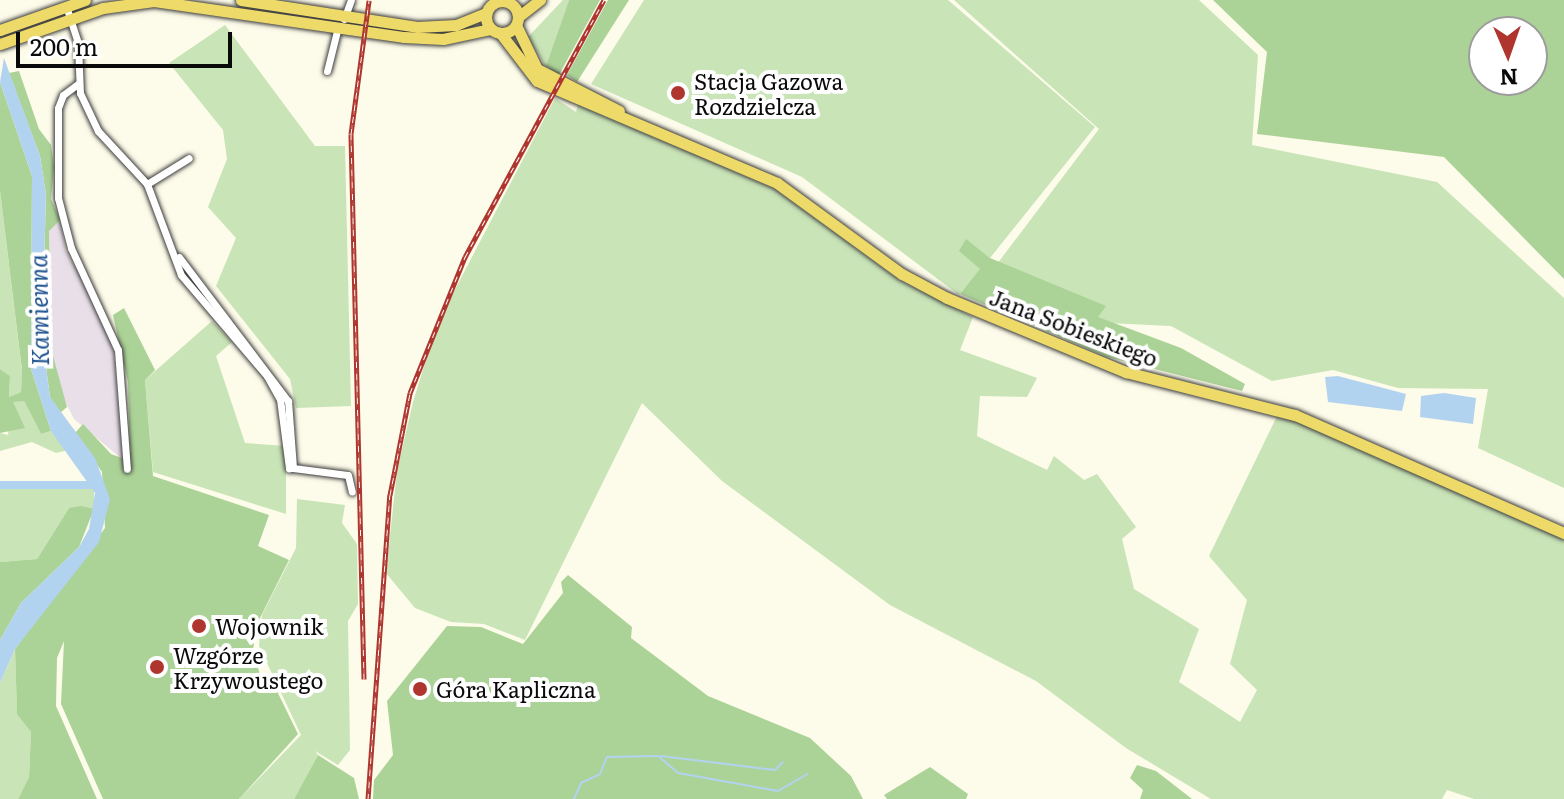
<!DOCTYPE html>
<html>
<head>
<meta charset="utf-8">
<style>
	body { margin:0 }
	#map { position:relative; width:1564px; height:799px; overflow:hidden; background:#fdfbe9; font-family:Literata,serif }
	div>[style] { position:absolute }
	.industrial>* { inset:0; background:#e9dfe9 }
	.green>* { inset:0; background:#c9e4b7 }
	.forest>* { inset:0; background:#acd397 }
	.water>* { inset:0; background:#b2d3f0 }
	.stream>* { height:2px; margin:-1px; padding:0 1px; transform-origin:1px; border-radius:1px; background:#b2d3f0 }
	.canal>* { height:8px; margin:-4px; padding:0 4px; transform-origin:4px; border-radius:4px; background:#b2d3f0 }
	.roads { filter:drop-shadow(0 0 2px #3d3d3d) drop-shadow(0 0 2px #3d3d3d) }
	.street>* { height:7px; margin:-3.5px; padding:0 3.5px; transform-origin:3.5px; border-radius:3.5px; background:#fff }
	.primary>* { height:11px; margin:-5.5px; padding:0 5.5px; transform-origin:5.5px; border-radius:5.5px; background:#edda69 }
	.primary>.ring { margin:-5.5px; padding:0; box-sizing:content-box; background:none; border:11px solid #edda69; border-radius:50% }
	.rail>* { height:5px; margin-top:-2.5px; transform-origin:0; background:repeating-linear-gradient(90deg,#fff 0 6px,#ae362f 0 12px); box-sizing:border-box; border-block:2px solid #ae362f }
	.dots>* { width:22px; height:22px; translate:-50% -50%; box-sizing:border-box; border:4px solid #fff; border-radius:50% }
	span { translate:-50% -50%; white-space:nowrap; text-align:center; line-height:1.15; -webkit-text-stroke:8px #fff; paint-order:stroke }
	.poi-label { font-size:22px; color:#0a0a0a }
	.left { translate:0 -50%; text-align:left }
	.street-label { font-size:22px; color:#0a0a0a }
	.water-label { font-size:24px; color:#1f5390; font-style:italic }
	.north { position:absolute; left:1468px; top:16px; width:80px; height:80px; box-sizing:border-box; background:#fff; border:2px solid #9d9d9d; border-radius:50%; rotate:178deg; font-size:22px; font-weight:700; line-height:32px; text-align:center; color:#0a0a0a }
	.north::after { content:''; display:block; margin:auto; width:28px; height:36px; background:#ae362f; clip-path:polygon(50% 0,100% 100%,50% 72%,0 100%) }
	.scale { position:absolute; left:16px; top:32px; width:216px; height:36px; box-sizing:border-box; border:4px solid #0a0a0a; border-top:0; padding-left:10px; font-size:24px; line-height:28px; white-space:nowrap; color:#0a0a0a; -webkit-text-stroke:6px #fff; paint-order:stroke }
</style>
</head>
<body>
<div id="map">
	<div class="industrial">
		<div style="clip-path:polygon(60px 220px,65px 249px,107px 324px,114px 351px,123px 460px,74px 419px,60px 392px,52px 352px,49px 230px)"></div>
	</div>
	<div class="green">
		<div style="clip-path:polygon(563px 0,569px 0,546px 67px,528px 37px)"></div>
		<div style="clip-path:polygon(644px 0,948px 0,1095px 127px,990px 258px,966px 240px,981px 269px,959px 295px,802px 177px,591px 84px)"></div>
		<div style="clip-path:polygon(954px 0,1199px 0,1258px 55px,1252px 145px,1437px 182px,1564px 298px,1564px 488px,1478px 448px,1488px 389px,1398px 388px,1333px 370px,1272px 381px,1171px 326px,1088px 322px,991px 272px,1099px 129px)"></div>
		<div style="clip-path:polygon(225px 25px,315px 146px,345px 146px,351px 406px,296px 408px,290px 379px,216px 286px,236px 238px,208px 207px,227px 159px,223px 130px,169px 63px)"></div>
		<div style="clip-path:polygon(555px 98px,576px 112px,578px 105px,775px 189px,899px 280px,973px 317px,960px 350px,1037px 378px,1027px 397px,980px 396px,977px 436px,1047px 470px,1054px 456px,1084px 480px,1097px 474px,1136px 527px,1122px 539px,1134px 589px,1199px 629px,1179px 682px,1240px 722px,1257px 690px,1230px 664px,1247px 600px,1209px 556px,1280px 410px,1564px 533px,1564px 799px,1474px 799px,1447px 790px,1442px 799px,1211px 799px,1126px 748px,1036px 681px,890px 605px,722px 481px,642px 403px,525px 640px,484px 624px,451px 622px,415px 608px,386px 573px,397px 471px,413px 402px,437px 324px)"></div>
		<div style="clip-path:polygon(0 191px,22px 371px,21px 392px,9px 397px,10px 376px,0 369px)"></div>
		<div style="clip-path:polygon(212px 321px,232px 342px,216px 356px,245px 443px,286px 446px,286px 514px,153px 472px,145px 380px)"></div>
		<div style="clip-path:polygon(12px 401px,24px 401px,41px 434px,51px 431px,69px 450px,56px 453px,32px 442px,0 451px,0 433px,8px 435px)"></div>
		<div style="clip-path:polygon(56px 482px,94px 485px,94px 509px,69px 508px,37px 559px,0 562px,0 485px)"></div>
		<div style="clip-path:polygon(297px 499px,345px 505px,342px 523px,357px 544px,358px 604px,348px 621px,350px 750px,338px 765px,315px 751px,318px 755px,294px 799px,239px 799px,301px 735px,259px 646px,262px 615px,296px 548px)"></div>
		<div style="clip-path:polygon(15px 649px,17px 713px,31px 732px,29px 777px,18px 799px,0 799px,0 683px)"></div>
	</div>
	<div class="forest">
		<div style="clip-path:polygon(569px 0,600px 0,559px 75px,546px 66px)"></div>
		<div style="clip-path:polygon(608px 0,629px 0,577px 82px,567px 75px)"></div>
		<div style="clip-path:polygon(evenodd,1213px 0,1564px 0,1564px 279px,1444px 157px,1257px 134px,1267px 52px,1213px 0,1484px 32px,1532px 32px,1532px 80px,1484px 80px,1484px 32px)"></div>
		<div style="clip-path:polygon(19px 71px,39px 129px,51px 145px,54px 167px,51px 199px,60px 220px,49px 231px,52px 352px,67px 407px,60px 413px,50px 397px,42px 337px,46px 195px,40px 156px,9px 73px)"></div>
		<div style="clip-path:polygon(0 82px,32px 176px,31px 369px,51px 431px,41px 434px,24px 401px,13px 402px,25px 428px,0 433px,0 369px,10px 376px,9px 397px,21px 392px,22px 370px,0 191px)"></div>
		<div style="clip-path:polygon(966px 239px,990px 258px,1106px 306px,1098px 317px,1181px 348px,1245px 384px,1242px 391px,1107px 357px,960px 294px,980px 269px,959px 251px)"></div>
		<div style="clip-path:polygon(124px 308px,155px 370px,145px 380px,153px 476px,269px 515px,258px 546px,289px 560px,258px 622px,253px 649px,260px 675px,274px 685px,298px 734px,239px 799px,103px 799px,61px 704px,64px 641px,57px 658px,56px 706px,97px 799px,18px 799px,29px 777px,31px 732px,17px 714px,15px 649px,105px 528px,102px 472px,75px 433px,83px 424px,111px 454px,130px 461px,128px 382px,113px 315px)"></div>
		<div style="clip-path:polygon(81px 506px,94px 509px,79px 547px,21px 603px,0 640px,0 562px,37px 559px,69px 508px)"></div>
		<div style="clip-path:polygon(568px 575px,632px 627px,631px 638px,708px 696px,810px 738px,851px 776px,863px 799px,373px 799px,374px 780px,393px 755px,387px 701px,447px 626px,481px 627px,523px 644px,563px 593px,561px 582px)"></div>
		<div style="clip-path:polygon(318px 755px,354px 778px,359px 799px,294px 799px)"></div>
		<div style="clip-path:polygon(1137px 765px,1156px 771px,1192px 799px,1140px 799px,1143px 790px,1130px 778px)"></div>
		<div style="clip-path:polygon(930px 767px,968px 794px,966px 799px,887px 799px,884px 795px)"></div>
	</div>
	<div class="water">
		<div style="clip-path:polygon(4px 58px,40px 156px,46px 195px,42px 337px,50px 397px,95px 458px,110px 499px,99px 542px,15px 649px,0 683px,0 640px,21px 603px,79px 547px,89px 529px,95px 493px,51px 431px,31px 369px,32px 176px,0 82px)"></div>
		<div style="clip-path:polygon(1338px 376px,1406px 394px,1402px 411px,1328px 402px,1325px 377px)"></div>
		<div style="clip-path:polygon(1444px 393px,1476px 398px,1473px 424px,1420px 417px,1421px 396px)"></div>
	</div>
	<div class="stream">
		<div style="left:661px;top:756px;width:115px;rotate:7deg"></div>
		<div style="left:775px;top:770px;width:11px;rotate:-45deg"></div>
		<div style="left:574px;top:799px;width:17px;rotate:-66deg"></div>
		<div style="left:581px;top:783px;width:21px;rotate:-25deg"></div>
		<div style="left:600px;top:774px;width:18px;rotate:-68deg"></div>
		<div style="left:607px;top:757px;width:51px;rotate:-1.1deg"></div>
		<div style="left:658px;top:756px;width:26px;rotate:40deg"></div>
		<div style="left:678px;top:773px;width:102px;rotate:10.2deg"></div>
		<div style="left:778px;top:791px;width:34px;rotate:-30deg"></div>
	</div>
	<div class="canal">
		<div style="left:0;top:485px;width:99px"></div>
	</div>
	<div class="roads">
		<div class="street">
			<div style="left:66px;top:6px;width:40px;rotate:72deg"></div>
			<div style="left:78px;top:44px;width:49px;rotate:87.7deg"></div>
			<div style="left:80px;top:93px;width:42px;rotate:64.7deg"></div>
			<div style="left:98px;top:131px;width:72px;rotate:47.2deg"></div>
			<div style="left:147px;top:184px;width:49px;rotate:-31.8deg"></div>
			<div style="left:344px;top:19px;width:20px;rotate:-70deg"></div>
			<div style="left:327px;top:71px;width:45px;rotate:-76deg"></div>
			<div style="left:79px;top:83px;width:20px;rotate:143deg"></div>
			<div style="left:63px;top:95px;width:14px;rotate:111deg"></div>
			<div style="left:58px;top:108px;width:90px;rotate:90deg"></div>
			<div style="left:58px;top:198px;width:52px;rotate:75.4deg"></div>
			<div style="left:71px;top:248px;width:112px;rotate:65.3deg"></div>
			<div style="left:118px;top:350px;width:119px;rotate:85.7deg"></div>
			<div style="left:147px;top:184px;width:97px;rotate:69.5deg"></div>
			<div style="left:181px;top:275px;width:133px;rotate:49.6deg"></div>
			<div style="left:267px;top:376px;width:26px;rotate:61deg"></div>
			<div style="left:280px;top:399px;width:70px;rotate:82.6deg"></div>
			<div style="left:289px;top:468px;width:4px"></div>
			<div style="left:179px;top:257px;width:181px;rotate:52.9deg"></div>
			<div style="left:288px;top:401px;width:67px;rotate:85.7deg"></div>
			<div style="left:293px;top:468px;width:55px;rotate:7.3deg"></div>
			<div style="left:348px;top:475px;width:17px;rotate:77deg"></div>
		</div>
		<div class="primary">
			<div style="left:241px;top:0;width:178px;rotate:8.7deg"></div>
			<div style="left:417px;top:27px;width:39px;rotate:-3deg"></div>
			<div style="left:456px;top:25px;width:32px;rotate:-22deg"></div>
			<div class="ring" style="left:486px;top:1px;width:21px;height:21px"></div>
			<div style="left:518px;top:17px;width:28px;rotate:-38deg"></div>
			<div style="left:516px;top:25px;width:49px;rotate:64.5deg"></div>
			<div style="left:537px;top:69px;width:92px;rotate:27.1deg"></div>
			<div style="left:0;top:30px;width:90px;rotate:-19.4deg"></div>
			<div style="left:501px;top:34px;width:59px;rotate:52.5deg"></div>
			<div style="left:537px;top:81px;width:261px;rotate:23deg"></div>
			<div style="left:777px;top:183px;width:155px;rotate:36.1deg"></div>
			<div style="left:902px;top:274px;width:51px;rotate:28.1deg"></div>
			<div style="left:947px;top:298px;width:194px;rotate:22.5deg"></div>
			<div style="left:1126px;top:372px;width:174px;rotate:14.3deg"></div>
			<div style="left:1295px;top:415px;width:294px;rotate:23.7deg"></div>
			<div style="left:0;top:44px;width:109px;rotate:-19.3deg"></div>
			<div style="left:103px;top:8px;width:51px;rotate:-7.8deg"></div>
			<div style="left:154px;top:1px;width:253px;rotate:8.2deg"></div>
			<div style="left:404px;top:37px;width:39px;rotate:3deg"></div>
			<div style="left:443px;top:39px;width:49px;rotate:-11.8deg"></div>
		</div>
	</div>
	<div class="rail">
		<div style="left:364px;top:679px;width:545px;rotate:-91.37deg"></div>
		<div style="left:351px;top:134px;width:135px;rotate:-82.3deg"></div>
		<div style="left:368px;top:799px;width:305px;rotate:-85.9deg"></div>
		<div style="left:390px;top:495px;width:104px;rotate:-78.9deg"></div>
		<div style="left:410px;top:393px;width:147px;rotate:-68deg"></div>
		<div style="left:465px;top:257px;width:292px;rotate:-61.6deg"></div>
	</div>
	<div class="dots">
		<div style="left:678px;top:93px;background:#ae362f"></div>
		<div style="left:199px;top:626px;background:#ae362f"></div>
		<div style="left:157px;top:667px;background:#ae362f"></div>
		<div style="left:420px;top:689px;background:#ae362f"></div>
	</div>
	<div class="poi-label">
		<span class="left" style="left:694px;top:93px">Stacja Gazowa<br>Rozdzielcza</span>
		<span class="left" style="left:215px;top:626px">Wojownik</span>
		<span class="left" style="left:173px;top:667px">Wzgórze<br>Krzywoustego</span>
		<span class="left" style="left:436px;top:689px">Góra Kapliczna</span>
	</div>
	<div class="street-label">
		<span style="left:1074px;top:327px;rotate:21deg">Jana Sobieskiego</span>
	</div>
	<div class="water-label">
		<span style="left:38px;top:310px;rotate:-91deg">Kamienna</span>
	</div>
	<div class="north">N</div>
	<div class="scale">200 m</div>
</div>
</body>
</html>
